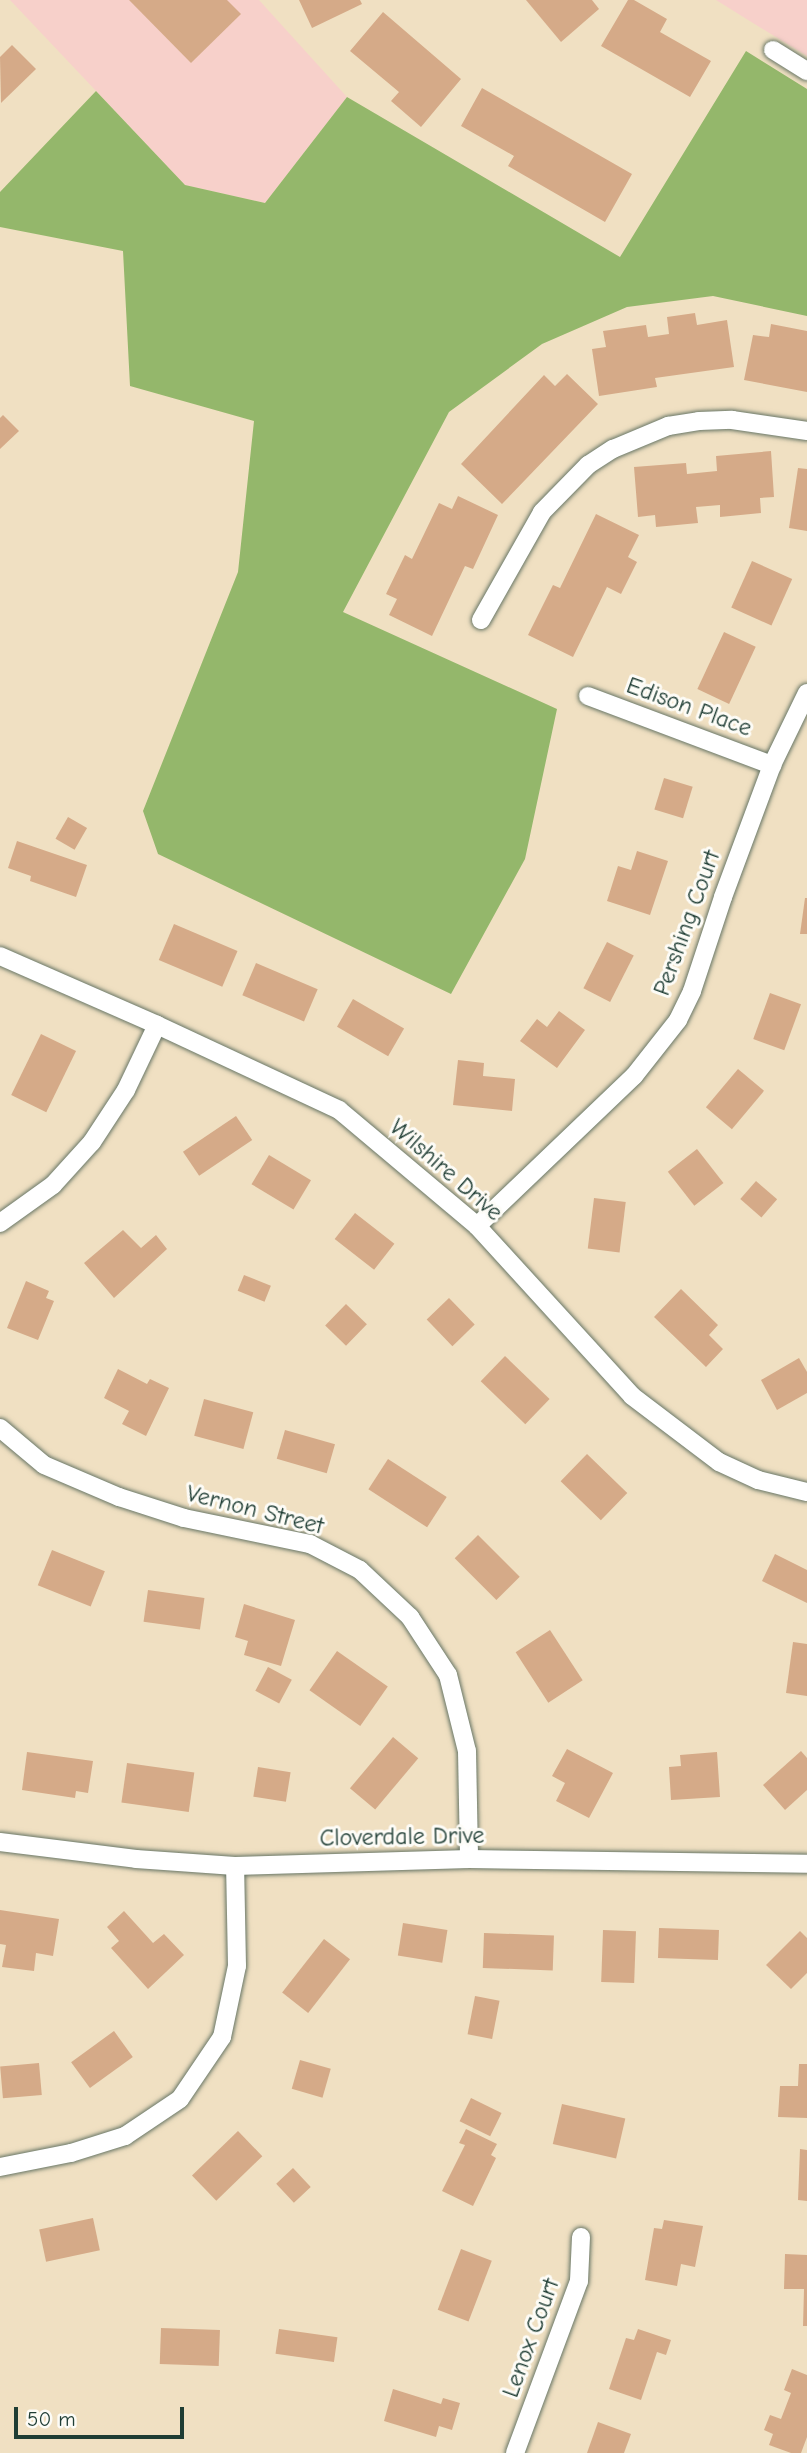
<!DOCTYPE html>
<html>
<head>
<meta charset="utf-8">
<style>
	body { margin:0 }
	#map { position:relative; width:807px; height:2453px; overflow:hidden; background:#f0e0c2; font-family:"Comic Neue",sans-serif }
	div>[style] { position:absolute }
	.built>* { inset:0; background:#f7d0ca }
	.forest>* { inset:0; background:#94b76b }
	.building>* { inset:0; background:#d5aa88; transform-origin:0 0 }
	.roads { filter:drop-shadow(0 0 2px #687666) drop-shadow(0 0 2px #687666) }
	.minor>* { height:18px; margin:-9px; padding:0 9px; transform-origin:9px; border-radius:9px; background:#fff }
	span { translate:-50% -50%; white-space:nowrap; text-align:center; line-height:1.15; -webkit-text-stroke:6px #fdfcf7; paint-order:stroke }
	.street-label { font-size:24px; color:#1f3d34 }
	.scale { position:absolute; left:14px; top:2407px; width:170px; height:32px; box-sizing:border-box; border:4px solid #1f3d34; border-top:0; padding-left:9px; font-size:21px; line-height:24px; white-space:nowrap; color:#1f3d34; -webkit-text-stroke:5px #fdfcf7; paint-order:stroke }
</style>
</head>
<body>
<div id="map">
	<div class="built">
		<div style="clip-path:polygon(10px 0,259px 0,347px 97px,265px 203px,185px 185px)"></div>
		<div style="clip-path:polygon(716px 0,807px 0,807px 56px,761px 28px)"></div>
	</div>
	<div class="forest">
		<div style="clip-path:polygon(746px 51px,807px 89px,807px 316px,713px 296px,627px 307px,542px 344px,449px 412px,343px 612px,557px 709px,525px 859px,451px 994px,158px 854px,143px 811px,238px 572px,254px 421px,130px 386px,123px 251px,0 227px,0 192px,96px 91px,185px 185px,265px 203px,347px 97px,620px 257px)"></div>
	</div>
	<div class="building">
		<div style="clip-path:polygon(129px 0,227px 0,241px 14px,191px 63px)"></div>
		<div style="clip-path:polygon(299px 0,360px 0,362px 4px,312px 28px)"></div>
		<div style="clip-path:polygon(526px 0,592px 0,599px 9px,561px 42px)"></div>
		<div style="clip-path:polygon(628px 0,634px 0,667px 19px,660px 32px,711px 61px,690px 97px,601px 46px)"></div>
		<div style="clip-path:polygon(383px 12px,461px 79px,421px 127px,391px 101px,399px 92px,350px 51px)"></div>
		<div style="clip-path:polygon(12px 45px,36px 69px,1px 103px,0 57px)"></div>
		<div style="clip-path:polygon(482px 88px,632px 174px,605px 222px,508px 166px,514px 156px,461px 126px)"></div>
		<div style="clip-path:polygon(695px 313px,697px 325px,727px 320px,734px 367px,655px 378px,657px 387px,599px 396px,592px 349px,606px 347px,603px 331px,646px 325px,648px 337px,669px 334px,667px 317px)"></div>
		<div style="clip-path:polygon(771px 324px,807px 331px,807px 392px,744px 380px,753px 335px,769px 337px)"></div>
		<div style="clip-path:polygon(567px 374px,598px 404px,502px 504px,461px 464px,544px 375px,555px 386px)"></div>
		<div style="clip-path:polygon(3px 415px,19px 431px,0 449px,0 418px)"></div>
		<div style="clip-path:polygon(771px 451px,774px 497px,760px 498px,761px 513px,720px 517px,720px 505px,696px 507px,698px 523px,656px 527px,655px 515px,638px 517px,634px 467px,686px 463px,687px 474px,717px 471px,716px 456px)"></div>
		<div style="clip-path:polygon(798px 468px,807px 469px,807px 531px,789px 528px)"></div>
		<div style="clip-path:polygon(458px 496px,498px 515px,473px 569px,465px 566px,432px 636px,389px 615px,397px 599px,386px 594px,405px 555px,412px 559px,439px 503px,452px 509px)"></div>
		<div style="clip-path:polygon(596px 514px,639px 535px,628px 557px,637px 562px,621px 594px,607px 587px,573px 657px,528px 635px,553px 585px,560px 588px)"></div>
		<div style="left:752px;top:561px;width:44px;height:51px;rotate:24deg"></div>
		<div style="left:724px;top:632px;width:35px;height:63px;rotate:25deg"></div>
		<div style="left:664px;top:778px;width:30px;height:33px;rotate:17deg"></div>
		<div style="left:68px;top:817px;width:22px;height:25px;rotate:30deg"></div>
		<div style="clip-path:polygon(17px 841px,87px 865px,76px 897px,30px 881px,31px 876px,8px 868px)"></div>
		<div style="clip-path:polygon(637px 851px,668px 861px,650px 915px,607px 901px,618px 866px,631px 870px)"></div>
		<div style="clip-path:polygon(805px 898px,807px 898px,807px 934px,800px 934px)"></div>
		<div style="left:174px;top:924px;width:69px;height:39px;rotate:23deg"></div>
		<div style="left:607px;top:942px;width:30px;height:52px;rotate:27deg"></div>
		<div style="left:256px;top:963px;width:67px;height:35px;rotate:23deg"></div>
		<div style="left:770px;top:993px;width:33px;height:49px;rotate:20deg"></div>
		<div style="left:353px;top:999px;width:59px;height:32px;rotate:30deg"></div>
		<div style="clip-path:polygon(559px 1011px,585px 1030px,557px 1068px,520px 1041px,537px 1019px,547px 1027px)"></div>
		<div style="left:41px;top:1034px;width:39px;height:68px;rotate:26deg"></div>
		<div style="clip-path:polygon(458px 1060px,484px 1063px,483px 1076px,515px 1079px,512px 1111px,453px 1105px)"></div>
		<div style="left:738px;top:1069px;width:34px;height:50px;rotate:40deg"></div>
		<div style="left:236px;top:1116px;width:29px;height:64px;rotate:56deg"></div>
		<div style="left:697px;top:1149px;width:43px;height:37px;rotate:52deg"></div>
		<div style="left:269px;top:1155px;width:49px;height:34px;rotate:31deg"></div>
		<div style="left:756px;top:1181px;width:28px;height:24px;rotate:41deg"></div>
		<div style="left:594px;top:1198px;width:32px;height:51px;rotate:7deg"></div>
		<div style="left:355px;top:1213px;width:50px;height:33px;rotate:38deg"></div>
		<div style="clip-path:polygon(123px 1230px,141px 1248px,156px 1235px,167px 1249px,114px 1298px,84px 1263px)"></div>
		<div style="left:244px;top:1275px;width:29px;height:17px;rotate:22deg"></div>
		<div style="clip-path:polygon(26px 1281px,49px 1291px,46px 1298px,54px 1301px,38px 1340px,7px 1328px)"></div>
		<div style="clip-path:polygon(681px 1289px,718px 1325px,709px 1335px,723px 1349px,706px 1367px,654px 1317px)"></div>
		<div style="left:449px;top:1298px;width:37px;height:31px;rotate:46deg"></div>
		<div style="left:346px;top:1304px;width:29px;height:30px;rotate:44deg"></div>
		<div style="left:505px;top:1356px;width:62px;height:35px;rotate:44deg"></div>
		<div style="clip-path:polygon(799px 1358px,807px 1372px,807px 1393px,777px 1410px,761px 1380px)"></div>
		<div style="clip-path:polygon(118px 1369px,147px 1384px,150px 1379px,169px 1388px,146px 1436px,122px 1424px,129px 1411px,104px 1398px)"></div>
		<div style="left:204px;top:1399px;width:51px;height:38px;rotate:15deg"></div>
		<div style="left:285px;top:1430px;width:52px;height:30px;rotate:16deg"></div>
		<div style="left:587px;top:1454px;width:56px;height:38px;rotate:44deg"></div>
		<div style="left:388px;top:1459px;width:70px;height:36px;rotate:33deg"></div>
		<div style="left:478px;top:1535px;width:59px;height:33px;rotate:45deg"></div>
		<div style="left:52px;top:1550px;width:57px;height:38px;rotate:22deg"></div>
		<div style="clip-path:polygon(775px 1554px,807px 1570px,807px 1603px,762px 1581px)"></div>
		<div style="left:148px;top:1590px;width:57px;height:32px;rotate:8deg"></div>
		<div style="clip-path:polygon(244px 1604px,295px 1620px,281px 1666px,244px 1655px,248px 1641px,235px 1637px)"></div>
		<div style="left:550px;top:1630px;width:60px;height:41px;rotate:57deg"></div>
		<div style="clip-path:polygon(793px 1642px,807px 1644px,807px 1696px,786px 1693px)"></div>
		<div style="left:337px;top:1651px;width:62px;height:48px;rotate:35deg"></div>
		<div style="left:268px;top:1667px;width:27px;height:27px;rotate:28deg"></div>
		<div style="left:393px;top:1737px;width:33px;height:67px;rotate:40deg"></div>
		<div style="clip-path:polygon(567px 1749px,613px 1773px,589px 1818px,556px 1801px,565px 1783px,552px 1776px)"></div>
		<div style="clip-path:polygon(801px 1751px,807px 1758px,807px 1790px,785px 1810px,763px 1785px)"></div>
		<div style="clip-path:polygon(27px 1752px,93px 1761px,88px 1793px,76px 1791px,75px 1798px,22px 1790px)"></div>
		<div style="clip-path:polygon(717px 1752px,720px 1797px,671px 1800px,669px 1767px,681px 1766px,680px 1755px)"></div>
		<div style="left:127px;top:1763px;width:68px;height:40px;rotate:8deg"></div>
		<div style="left:258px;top:1767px;width:33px;height:30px;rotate:9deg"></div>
		<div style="clip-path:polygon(0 1910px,59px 1919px,53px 1956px,36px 1953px,34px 1971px,2px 1967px,6px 1945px,0 1944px)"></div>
		<div style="clip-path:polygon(124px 1911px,153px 1943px,164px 1934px,184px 1955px,148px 1989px,111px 1948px,119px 1941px,107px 1927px)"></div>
		<div style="left:403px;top:1923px;width:45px;height:33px;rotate:9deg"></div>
		<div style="left:603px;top:1930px;width:33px;height:52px;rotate:2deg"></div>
		<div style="left:719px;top:1930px;width:30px;height:60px;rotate:92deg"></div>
		<div style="clip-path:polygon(800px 1931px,807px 1938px,807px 1973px,791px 1989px,766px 1965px)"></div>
		<div style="left:484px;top:1933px;width:70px;height:35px;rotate:2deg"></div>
		<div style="left:324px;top:1939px;width:33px;height:68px;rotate:38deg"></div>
		<div style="left:475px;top:1996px;width:25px;height:39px;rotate:11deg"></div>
		<div style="left:114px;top:2031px;width:32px;height:53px;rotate:54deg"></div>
		<div style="left:300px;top:2060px;width:32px;height:30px;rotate:16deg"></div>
		<div style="left:39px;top:2063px;width:32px;height:39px;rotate:85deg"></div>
		<div style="clip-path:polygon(799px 2064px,807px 2064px,807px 2118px,778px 2117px,780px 2086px,798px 2086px)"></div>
		<div style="left:471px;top:2098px;width:34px;height:26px;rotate:26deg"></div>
		<div style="left:562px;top:2104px;width:65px;height:41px;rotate:13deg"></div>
		<div style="clip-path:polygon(466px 2129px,497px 2144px,491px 2155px,496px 2158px,473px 2206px,442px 2191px,465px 2145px,459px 2143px)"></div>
		<div style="left:238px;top:2131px;width:35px;height:64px;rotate:46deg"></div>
		<div style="clip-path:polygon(800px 2149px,807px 2150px,807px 2201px,798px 2200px)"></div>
		<div style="left:293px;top:2168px;width:26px;height:23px;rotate:47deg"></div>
		<div style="left:93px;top:2218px;width:33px;height:55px;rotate:78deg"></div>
		<div style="clip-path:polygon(664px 2220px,703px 2226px,695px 2267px,681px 2264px,677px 2286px,645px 2280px,654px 2228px,662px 2229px)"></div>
		<div style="left:461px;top:2249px;width:33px;height:65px;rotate:21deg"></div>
		<div style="clip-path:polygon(785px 2254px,807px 2255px,807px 2326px,803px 2326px,804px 2289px,784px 2289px)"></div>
		<div style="left:161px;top:2328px;width:59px;height:36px;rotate:2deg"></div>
		<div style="left:279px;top:2329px;width:59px;height:25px;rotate:8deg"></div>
		<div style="clip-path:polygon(638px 2329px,671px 2340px,666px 2355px,657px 2352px,641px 2400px,609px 2389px,626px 2338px,634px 2340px)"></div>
		<div style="clip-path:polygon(792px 2369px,807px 2375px,807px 2437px,801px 2453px,791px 2453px,769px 2445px,773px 2434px,764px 2430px,770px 2415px,781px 2419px,791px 2393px,784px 2390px)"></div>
		<div style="clip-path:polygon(393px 2389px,441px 2404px,443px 2398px,460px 2403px,452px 2430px,439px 2426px,436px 2437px,384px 2421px)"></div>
		<div style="clip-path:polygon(598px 2422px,631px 2434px,624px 2453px,587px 2453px)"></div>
	</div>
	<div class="roads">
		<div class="minor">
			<div style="left:773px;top:50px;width:40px;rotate:32deg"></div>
			<div style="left:481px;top:620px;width:124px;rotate:-60.5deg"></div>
			<div style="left:542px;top:512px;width:66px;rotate:-45.6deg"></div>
			<div style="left:588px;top:465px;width:30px;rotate:-33deg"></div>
			<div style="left:613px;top:449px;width:60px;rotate:-22.7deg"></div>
			<div style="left:668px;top:426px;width:31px;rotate:-9deg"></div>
			<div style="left:699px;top:421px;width:33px;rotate:-2deg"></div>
			<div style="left:732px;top:420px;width:76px;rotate:8.3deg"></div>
			<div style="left:588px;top:696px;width:197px;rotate:20.6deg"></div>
			<div style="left:0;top:956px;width:171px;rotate:23.7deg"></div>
			<div style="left:157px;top:1025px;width:201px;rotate:25deg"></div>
			<div style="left:339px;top:1110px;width:180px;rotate:40deg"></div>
			<div style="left:477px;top:1226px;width:230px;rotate:47.6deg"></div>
			<div style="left:632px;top:1396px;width:109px;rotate:37.2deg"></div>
			<div style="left:719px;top:1462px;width:43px;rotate:24.8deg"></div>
			<div style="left:758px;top:1480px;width:50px;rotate:13.8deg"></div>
			<div style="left:0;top:1223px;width:65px;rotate:-35.6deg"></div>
			<div style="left:53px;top:1185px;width:58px;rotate:-47.8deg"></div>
			<div style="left:92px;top:1142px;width:62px;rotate:-56.8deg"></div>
			<div style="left:126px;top:1090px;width:72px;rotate:-64.5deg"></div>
			<div style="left:477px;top:1226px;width:217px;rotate:-43.7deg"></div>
			<div style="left:634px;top:1076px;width:71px;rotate:-51.8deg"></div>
			<div style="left:678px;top:1020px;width:32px;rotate:-64deg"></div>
			<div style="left:692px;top:991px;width:99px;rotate:-71.7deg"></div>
			<div style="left:723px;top:897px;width:141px;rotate:-69.6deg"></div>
			<div style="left:772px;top:765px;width:80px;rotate:-64.1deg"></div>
			<div style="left:0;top:1428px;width:57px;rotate:40.1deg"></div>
			<div style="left:44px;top:1465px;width:82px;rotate:23.1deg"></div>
			<div style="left:119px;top:1497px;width:68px;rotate:17.9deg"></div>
			<div style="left:184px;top:1518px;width:129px;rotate:11.7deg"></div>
			<div style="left:310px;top:1544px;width:56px;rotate:27.5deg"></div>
			<div style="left:360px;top:1570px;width:69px;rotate:43.2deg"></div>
			<div style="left:410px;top:1617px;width:69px;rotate:56.8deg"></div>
			<div style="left:448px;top:1675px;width:78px;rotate:76deg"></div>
			<div style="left:467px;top:1751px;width:108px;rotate:88.9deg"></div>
			<div style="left:0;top:1842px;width:137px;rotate:7.1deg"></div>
			<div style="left:136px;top:1859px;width:99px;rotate:4deg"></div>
			<div style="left:235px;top:1866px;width:234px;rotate:-1.7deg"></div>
			<div style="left:469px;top:1859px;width:338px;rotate:0.8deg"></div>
			<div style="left:0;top:2167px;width:72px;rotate:-11.2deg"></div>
			<div style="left:71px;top:2153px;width:57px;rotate:-17.5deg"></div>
			<div style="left:125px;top:2136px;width:66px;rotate:-33.9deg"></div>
			<div style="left:180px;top:2099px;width:75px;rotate:-55.9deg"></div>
			<div style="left:222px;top:2037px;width:73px;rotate:-78.1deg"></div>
			<div style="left:237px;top:1966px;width:100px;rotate:-91.1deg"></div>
			<div style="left:515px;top:2453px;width:184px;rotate:-69.6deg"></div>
			<div style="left:579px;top:2281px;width:44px;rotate:-87.4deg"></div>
		</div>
	</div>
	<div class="street-label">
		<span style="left:689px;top:707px;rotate:20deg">Edison Place</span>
		<span style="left:687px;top:923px;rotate:-70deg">Pershing Court</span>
		<span style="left:446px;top:1170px;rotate:41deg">Wilshire Drive</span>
		<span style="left:255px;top:1510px;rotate:14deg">Vernon Street</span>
		<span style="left:402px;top:1837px;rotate:-1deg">Cloverdale Drive</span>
		<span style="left:531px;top:2338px;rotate:-70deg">Lenox Court</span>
	</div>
	<div class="scale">50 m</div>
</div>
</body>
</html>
